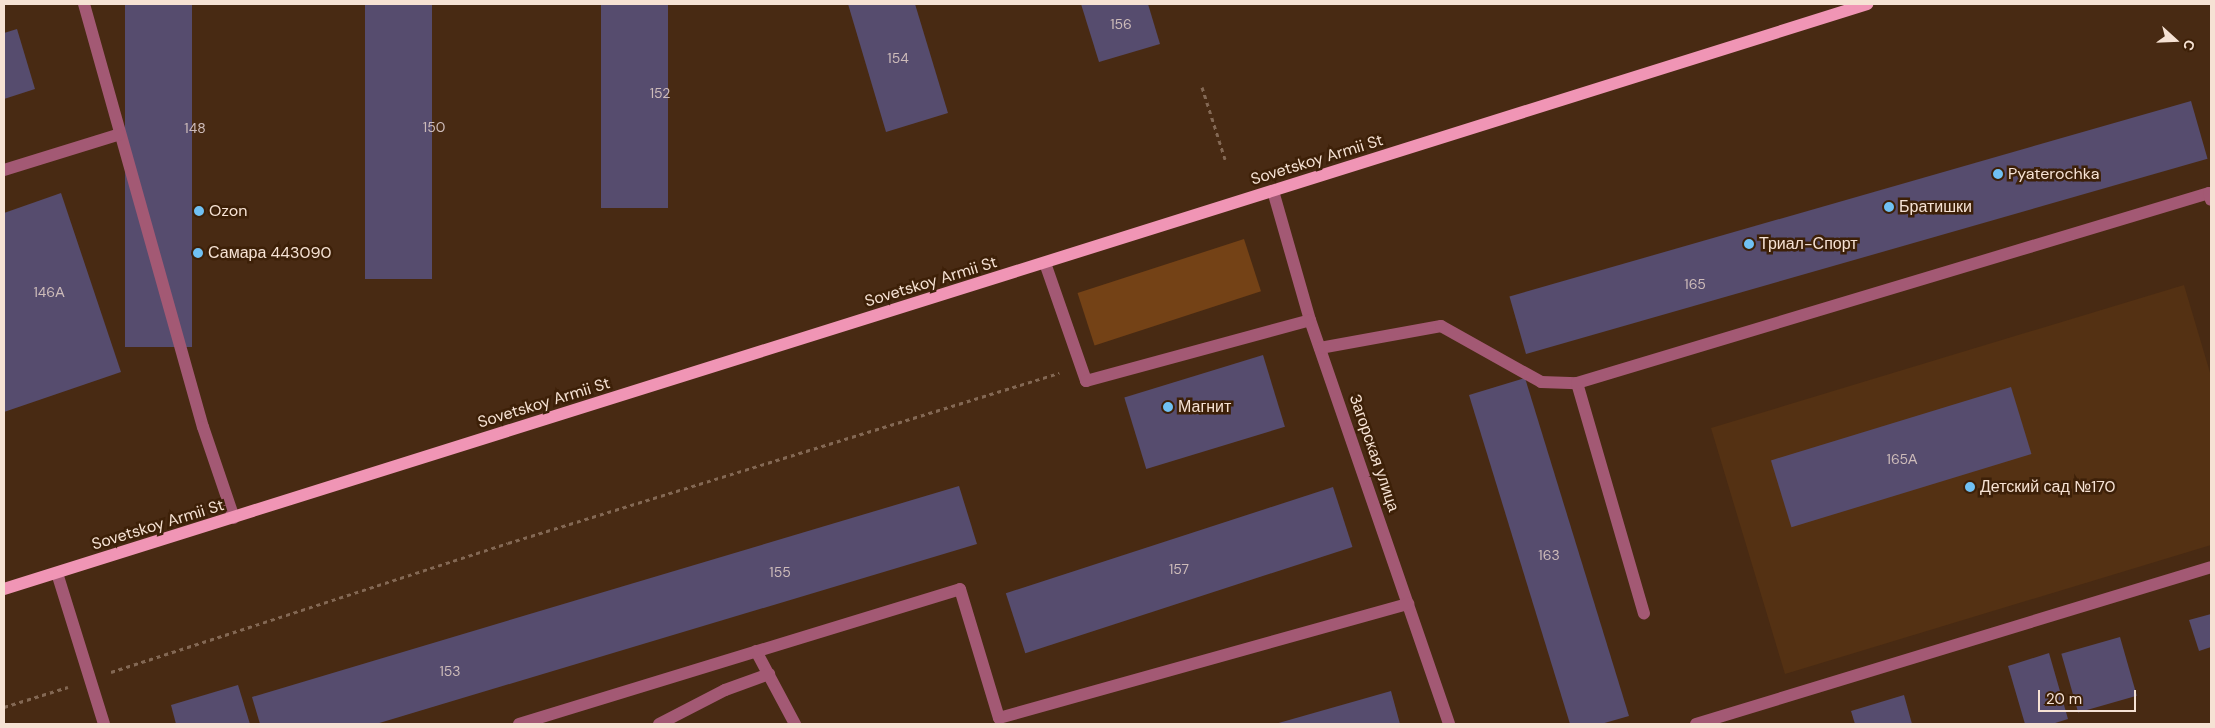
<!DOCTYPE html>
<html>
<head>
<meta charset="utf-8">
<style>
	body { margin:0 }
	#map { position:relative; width:2215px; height:728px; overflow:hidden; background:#482a13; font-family:"DM Sans",sans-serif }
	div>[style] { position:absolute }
	.built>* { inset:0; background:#543113 }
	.green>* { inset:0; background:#744216; transform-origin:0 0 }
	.building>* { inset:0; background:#564c6e; transform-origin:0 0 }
	.path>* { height:3px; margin-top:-1.5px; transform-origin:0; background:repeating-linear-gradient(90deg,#836854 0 4px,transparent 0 8px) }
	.minor>* { height:12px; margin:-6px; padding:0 6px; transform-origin:6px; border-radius:6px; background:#a35974 }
	.major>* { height:12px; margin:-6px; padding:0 6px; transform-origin:6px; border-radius:6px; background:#f095b5 }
	.dots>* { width:14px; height:14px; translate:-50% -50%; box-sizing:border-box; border:2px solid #3d2008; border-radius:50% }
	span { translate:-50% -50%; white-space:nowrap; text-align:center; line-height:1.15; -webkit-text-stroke:5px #3d2008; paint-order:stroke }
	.number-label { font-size:14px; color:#cebcba }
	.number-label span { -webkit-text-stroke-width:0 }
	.street-label { font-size:16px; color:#f6e2d4 }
	.poi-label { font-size:16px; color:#f6e2d4 }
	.left { translate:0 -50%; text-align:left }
	.frame { position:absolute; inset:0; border:5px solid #f6e2d4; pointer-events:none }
	.north { position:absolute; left:2150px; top:15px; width:50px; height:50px; -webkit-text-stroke:4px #3d2008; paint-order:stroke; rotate:110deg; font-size:14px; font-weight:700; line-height:20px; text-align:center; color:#f6e2d4 }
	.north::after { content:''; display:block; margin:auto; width:18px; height:22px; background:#f6e2d4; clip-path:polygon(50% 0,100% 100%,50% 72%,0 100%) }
	.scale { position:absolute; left:2038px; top:690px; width:98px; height:22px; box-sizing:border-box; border:2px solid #f6e2d4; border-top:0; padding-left:6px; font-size:15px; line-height:18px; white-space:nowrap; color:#f6e2d4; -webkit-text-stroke:4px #3d2008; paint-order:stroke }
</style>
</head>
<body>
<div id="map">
	<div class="built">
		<div style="clip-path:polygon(2184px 285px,2211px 376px,2211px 545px,1785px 674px,1711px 428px)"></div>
	</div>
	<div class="green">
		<div style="left:1244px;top:239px;width:55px;height:175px;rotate:72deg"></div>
	</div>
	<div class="building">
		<div style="left:125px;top:4px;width:67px;height:343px"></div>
		<div style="left:365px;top:4px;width:67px;height:275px"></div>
		<div style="left:601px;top:4px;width:67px;height:204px"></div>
		<div style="clip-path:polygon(848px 4px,915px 4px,948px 113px,886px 132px)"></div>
		<div style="clip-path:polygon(1081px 4px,1148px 4px,1160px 44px,1099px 62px)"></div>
		<div style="clip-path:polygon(17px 29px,35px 89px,4px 99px,4px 33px)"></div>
		<div style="left:2191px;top:101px;width:60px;height:709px;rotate:74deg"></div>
		<div style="clip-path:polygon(61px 193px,121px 372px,4px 412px,4px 213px)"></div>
		<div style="left:1263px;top:355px;width:75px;height:145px;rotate:73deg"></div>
		<div style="clip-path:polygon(1525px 378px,1629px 716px,1601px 724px,1570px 724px,1469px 395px)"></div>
		<div style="left:2011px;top:387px;width:70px;height:251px;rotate:73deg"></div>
		<div style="clip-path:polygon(959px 486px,977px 544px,376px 724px,260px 724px,252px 697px)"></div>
		<div style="left:1333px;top:487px;width:63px;height:344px;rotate:72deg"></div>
		<div style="clip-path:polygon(2211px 614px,2211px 647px,2199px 651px,2189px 620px)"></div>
		<div style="left:2120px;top:637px;width:61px;height:61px;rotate:74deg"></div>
		<div style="clip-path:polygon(2049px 653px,2068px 719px,2052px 724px,2025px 724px,2008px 666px)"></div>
		<div style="clip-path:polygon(238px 685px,250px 724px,176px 724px,171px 705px)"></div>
		<div style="clip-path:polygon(1391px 691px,1400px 724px,1275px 724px)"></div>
		<div style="clip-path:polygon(1904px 695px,1912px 724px,1855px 724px,1851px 711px)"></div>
	</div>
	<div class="path">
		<div style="left:1202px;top:87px;width:76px;rotate:72.3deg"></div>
		<div style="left:111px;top:672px;width:417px;rotate:-18deg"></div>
		<div style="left:508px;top:543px;width:577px;rotate:-17.15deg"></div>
		<div style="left:4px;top:707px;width:67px;rotate:-17.4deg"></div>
	</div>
	<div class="minor">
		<div style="left:84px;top:4px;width:439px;rotate:74.3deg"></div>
		<div style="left:203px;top:427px;width:96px;rotate:71.2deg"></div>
		<div style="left:4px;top:170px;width:121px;rotate:-17.2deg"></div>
		<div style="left:1273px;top:191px;width:134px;rotate:74deg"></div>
		<div style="left:1310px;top:320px;width:427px;rotate:71deg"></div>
		<div style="left:1045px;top:263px;width:125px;rotate:70.8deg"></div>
		<div style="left:1086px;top:381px;width:232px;rotate:-15.2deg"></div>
		<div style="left:1320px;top:348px;width:123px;rotate:-10.3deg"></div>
		<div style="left:1441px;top:326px;width:115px;rotate:29.2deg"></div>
		<div style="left:1541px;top:382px;width:36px;rotate:2deg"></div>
		<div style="left:1577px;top:383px;width:240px;rotate:73.8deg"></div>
		<div style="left:1577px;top:383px;width:660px;rotate:-16.73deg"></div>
		<div style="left:2209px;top:193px;width:7px;rotate:74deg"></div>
		<div style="left:57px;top:573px;width:158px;rotate:72.7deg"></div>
		<div style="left:756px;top:651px;width:83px;rotate:61.9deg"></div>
		<div style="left:519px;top:724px;width:461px;rotate:-17deg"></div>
		<div style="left:960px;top:589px;width:135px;rotate:73.2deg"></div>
		<div style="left:999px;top:718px;width:425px;rotate:-15.6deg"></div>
		<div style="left:659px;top:724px;width:74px;rotate:-27.3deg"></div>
		<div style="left:725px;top:690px;width:47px;rotate:-20deg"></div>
		<div style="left:1696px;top:724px;width:538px;rotate:-16.95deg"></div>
	</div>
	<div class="major">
		<div style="left:4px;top:589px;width:1953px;rotate:-17.43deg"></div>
	</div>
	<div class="dots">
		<div style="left:1998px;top:174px;background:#70c1f4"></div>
		<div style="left:1889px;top:207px;background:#70c1f4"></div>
		<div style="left:199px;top:211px;background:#70c1f4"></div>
		<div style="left:1749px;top:244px;background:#70c1f4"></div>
		<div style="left:198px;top:253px;background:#70c1f4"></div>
		<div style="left:1168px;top:407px;background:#70c1f4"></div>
		<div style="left:1970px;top:487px;background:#70c1f4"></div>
	</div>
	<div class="number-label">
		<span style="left:1121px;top:24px">156</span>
		<span style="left:898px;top:58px">154</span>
		<span style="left:660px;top:93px">152</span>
		<span style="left:434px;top:127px">150</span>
		<span style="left:195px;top:128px">148</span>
		<span style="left:1695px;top:284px">165</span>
		<span style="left:49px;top:292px">146А</span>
		<span style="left:1902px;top:459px">165А</span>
		<span style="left:1549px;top:555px">163</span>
		<span style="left:1179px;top:569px">157</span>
		<span style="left:780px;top:572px">155</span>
		<span style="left:450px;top:671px">153</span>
	</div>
	<div class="street-label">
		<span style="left:1317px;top:160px;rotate:-17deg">Sovetskoy Armii St</span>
		<span style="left:931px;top:282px;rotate:-17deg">Sovetskoy Armii St</span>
		<span style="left:544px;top:403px;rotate:-17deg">Sovetskoy Armii St</span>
		<span style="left:1374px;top:453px;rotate:71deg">Загорская улица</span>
		<span style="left:158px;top:525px;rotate:-17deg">Sovetskoy Armii St</span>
	</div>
	<div class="poi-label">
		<span class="left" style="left:2008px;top:174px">Pyaterochka</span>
		<span class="left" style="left:1899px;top:207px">Братишки</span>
		<span class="left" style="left:209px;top:211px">Ozon</span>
		<span class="left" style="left:1759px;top:244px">Триал-Спорт</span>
		<span class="left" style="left:208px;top:253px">Самара 443090</span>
		<span class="left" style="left:1178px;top:407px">Магнит</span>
		<span class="left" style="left:1980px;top:487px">Детский сад №170</span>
	</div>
	<div class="frame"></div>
	<div class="north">С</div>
	<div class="scale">20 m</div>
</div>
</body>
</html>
